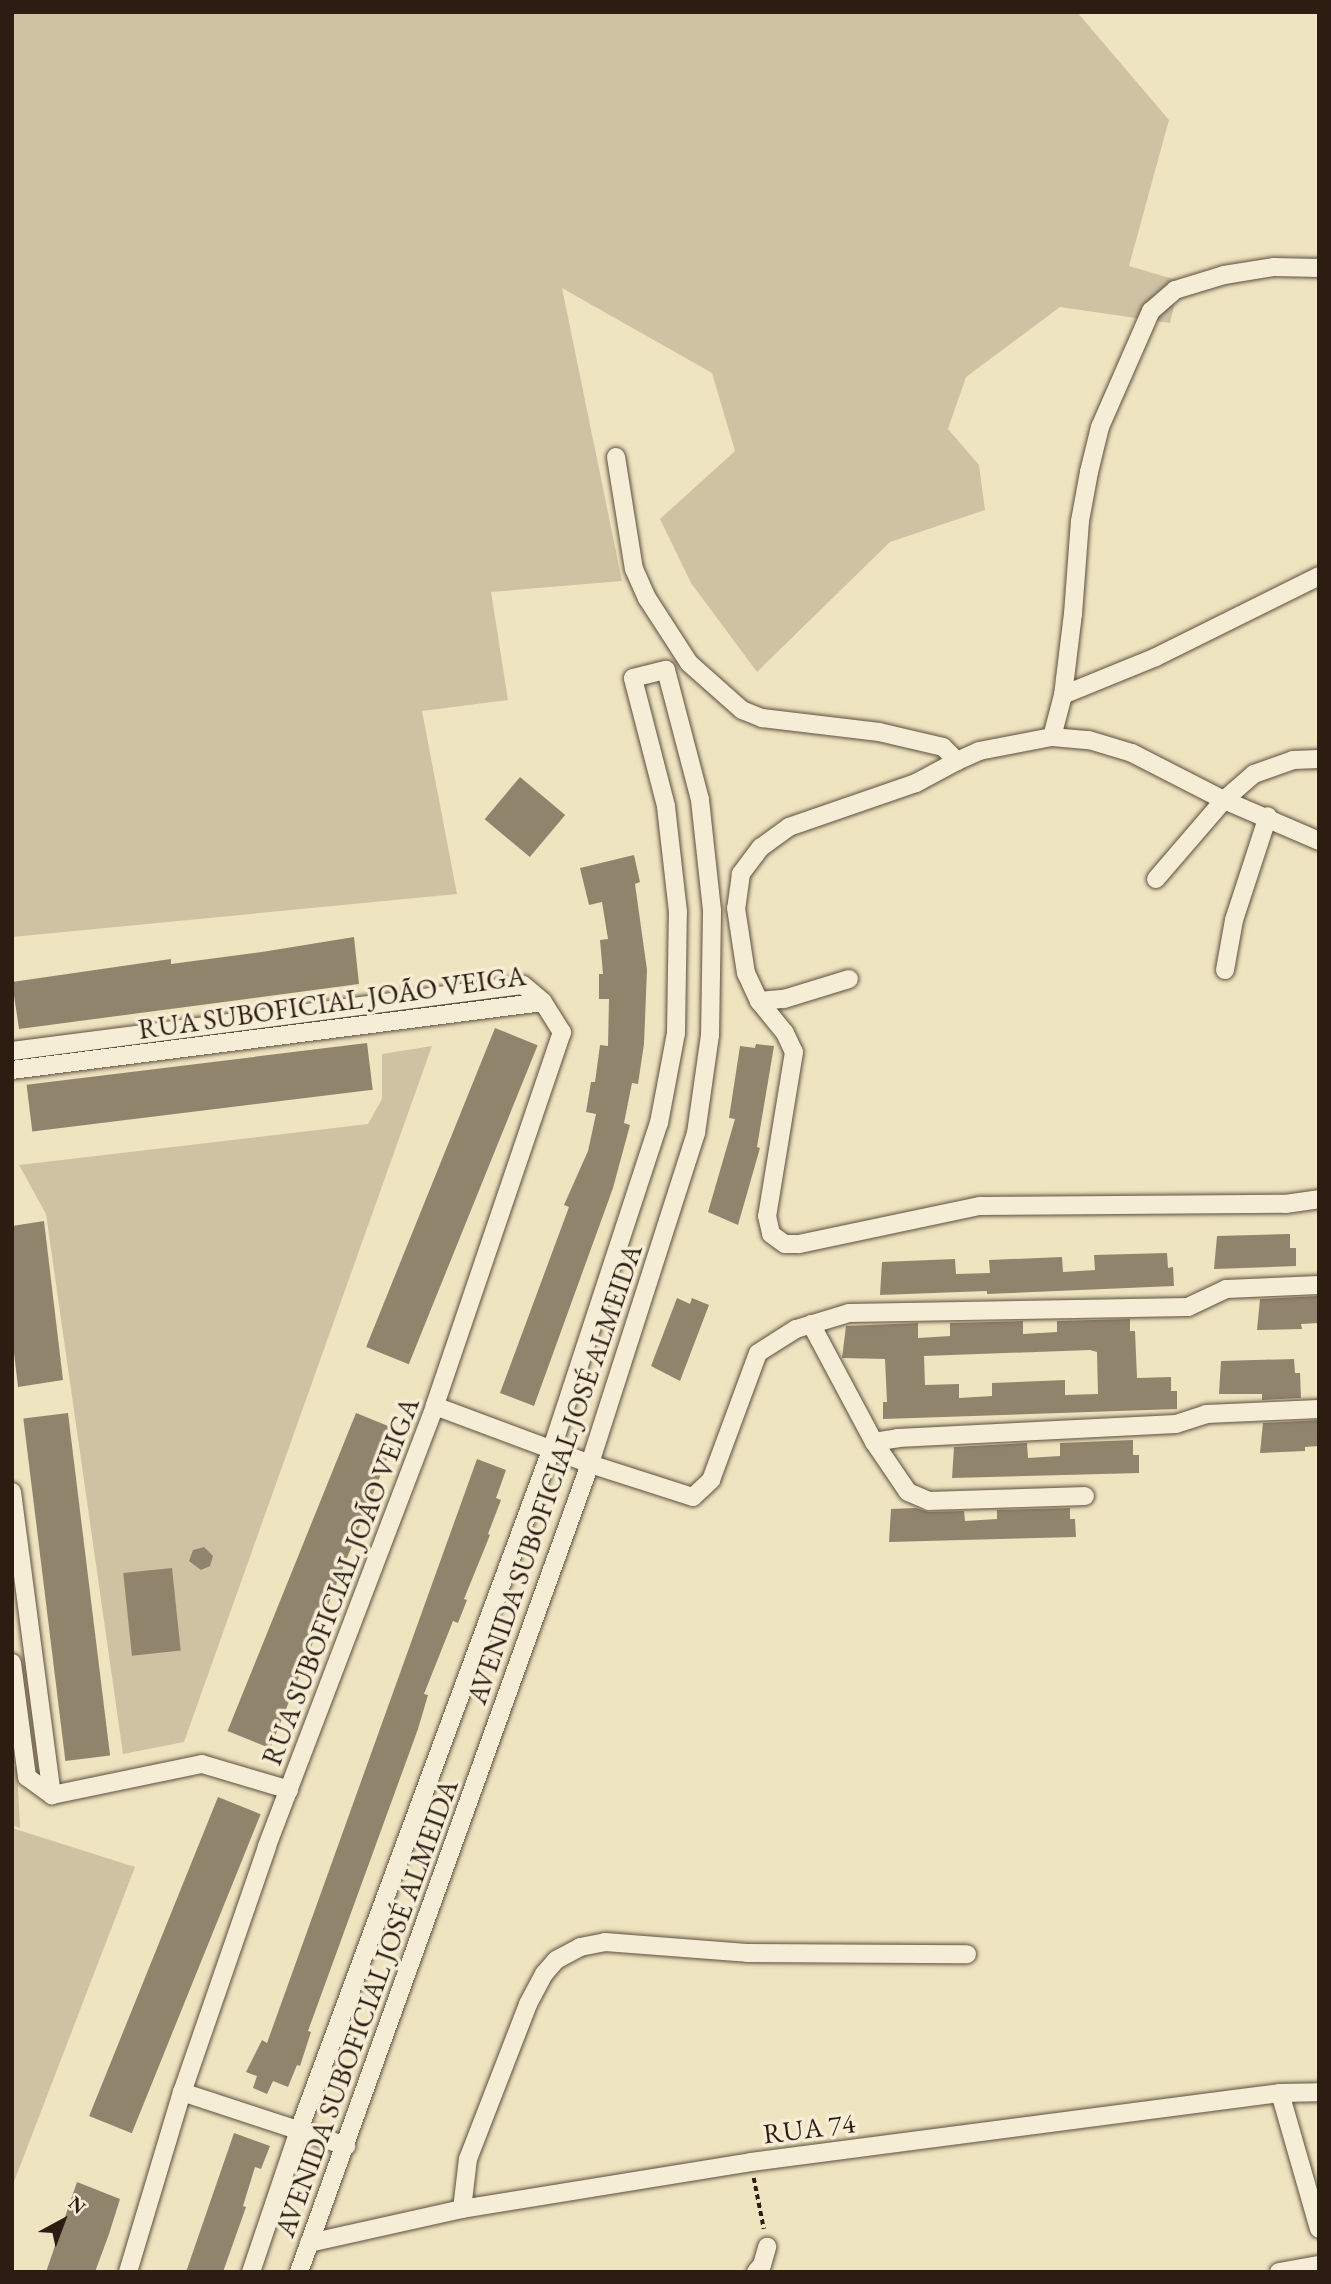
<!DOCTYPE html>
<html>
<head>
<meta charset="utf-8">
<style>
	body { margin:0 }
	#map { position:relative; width:1331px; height:2284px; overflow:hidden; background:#efe4c0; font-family:"EB Garamond",serif }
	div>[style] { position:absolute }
	.green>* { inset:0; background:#cec2a2 }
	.building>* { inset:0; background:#91846c; transform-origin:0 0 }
	.path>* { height:3.5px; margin-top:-1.75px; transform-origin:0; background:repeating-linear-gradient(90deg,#2c1c11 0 5px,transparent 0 8.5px) }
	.roads { filter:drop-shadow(0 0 2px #5d4e3d) drop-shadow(0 0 2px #5d4e3d) }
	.street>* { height:18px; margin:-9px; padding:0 9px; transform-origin:9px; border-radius:9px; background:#f5edd6 }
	span { translate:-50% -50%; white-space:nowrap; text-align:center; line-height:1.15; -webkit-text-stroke:7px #f5edd6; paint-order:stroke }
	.street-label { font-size:28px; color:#2c1c11 }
	.frame { position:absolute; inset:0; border:14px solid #2c1c11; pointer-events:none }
	.north { position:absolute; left:28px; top:2186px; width:70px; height:70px; -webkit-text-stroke:5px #f5edd6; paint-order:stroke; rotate:41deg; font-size:19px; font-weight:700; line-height:28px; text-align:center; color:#2c1c11 }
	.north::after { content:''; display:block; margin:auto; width:24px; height:32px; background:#2c1c11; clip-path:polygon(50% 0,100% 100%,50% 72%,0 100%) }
</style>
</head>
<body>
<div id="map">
	<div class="green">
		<div style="clip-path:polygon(12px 12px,1077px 12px,1169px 120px,1129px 266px,1180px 281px,1170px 323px,1060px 307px,966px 377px,948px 429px,979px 465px,985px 510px,890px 542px,757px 672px,691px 583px,660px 519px,735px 451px,712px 373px,562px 288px,622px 581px,491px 592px,508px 700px,422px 711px,457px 894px,12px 937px)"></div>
		<div style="clip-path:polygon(432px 1046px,184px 1742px,123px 1754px,46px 1214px,19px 1165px,368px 1124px,382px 1099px,382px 1054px)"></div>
		<div style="clip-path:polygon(12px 1767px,17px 1767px,20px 1828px,12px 1825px)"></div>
		<div style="clip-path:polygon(12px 1828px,135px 1867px,12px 2187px)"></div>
	</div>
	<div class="building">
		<div style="left:520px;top:777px;width:59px;height:55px;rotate:40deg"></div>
		<div style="clip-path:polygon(634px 855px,640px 882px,635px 884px,647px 970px,644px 1044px,638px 1084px,632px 1083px,624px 1123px,630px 1125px,613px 1188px,534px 1406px,500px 1393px,569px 1207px,564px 1205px,588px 1151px,596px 1114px,586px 1112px,591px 1082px,595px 1082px,600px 1045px,608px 1046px,609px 999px,599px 999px,599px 974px,603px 974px,600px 940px,608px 939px,602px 902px,589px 905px,580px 868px)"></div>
		<div style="clip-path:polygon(354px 937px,359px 984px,19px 1029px,12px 982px,171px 959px,171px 964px,262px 952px)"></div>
		<div style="left:495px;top:1028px;width:46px;height:344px;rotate:22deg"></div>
		<div style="left:367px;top:1043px;width:47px;height:343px;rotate:83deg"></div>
		<div style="clip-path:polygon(756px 1044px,774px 1046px,757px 1147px,760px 1148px,738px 1225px,708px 1212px,735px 1119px,729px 1118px,740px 1046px,755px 1048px)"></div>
		<div style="clip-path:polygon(44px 1221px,63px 1380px,18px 1387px,12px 1335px,12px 1226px)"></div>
		<div style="clip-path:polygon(1290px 1234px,1290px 1248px,1296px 1248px,1296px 1266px,1214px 1269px,1217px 1236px)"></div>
		<div style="clip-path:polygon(1167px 1253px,1168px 1268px,1173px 1267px,1174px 1286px,987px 1294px,987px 1291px,880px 1295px,882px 1262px,955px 1259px,956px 1274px,990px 1273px,989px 1260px,1062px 1257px,1063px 1272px,1095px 1270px,1094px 1255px)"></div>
		<div style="clip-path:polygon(1319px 1296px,1319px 1323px,1301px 1324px,1302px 1329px,1257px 1330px,1260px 1299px)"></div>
		<div style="clip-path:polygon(677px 1298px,690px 1304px,692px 1298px,709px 1305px,680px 1381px,651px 1366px)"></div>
		<div style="clip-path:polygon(evenodd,1130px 1319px,1130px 1331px,1135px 1331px,1137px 1378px,1171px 1377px,1171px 1391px,1177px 1391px,1177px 1409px,883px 1419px,883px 1402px,887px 1402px,885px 1359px,842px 1358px,846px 1326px,918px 1323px,918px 1338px,950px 1336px,950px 1323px,1023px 1321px,1023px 1334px,1057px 1332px,1057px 1321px,1130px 1319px,1090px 1350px,1097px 1352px,1098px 1394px,1065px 1395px,1065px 1380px,992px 1383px,992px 1396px,959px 1398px,959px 1384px,925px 1385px,924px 1356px,1090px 1350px)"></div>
		<div style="clip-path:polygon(1294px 1359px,1295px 1373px,1300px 1373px,1301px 1398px,1262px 1400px,1262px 1394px,1219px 1394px,1221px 1361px)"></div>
		<div style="left:68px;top:1413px;width:345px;height:45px;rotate:83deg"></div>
		<div style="left:356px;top:1413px;width:46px;height:343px;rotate:22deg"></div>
		<div style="clip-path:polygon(1319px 1420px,1319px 1446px,1305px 1447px,1305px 1451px,1260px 1453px,1263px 1423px)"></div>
		<div style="clip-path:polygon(1133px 1440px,1133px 1455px,1139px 1455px,1139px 1473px,952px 1478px,954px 1447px,1027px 1443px,1028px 1458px,1060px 1456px,1060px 1443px)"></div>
		<div style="clip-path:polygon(477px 1459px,506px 1470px,496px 1498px,501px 1500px,488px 1534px,490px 1535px,464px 1599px,467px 1600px,458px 1623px,453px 1621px,424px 1694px,428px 1695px,418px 1729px,308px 2031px,311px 2032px,300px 2066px,297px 2065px,288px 2087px,273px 2081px,267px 2094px,253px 2088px,257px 2076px,246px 2072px,262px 2040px,267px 2043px)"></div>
		<div style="clip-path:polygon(916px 1508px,929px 1512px,964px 1511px,965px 1521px,997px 1519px,997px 1510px,1070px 1508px,1070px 1519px,1075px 1519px,1076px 1537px,889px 1542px,891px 1509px)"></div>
		<div style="clip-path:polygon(204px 1547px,213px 1556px,210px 1566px,201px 1570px,189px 1561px,193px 1550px)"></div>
		<div style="left:172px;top:1568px;width:83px;height:49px;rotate:84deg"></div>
		<div style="left:218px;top:1797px;width:46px;height:344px;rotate:22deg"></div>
		<div style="clip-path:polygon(234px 2133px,270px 2146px,261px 2169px,255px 2167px,243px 2206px,246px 2207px,223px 2272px,186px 2272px)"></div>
		<div style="clip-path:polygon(77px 2182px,120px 2199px,109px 2234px,95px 2272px,46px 2272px)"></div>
	</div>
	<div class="path">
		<div style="left:754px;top:2178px;width:52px;rotate:78.9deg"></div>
	</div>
	<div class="roads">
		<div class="street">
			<div style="left:616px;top:457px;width:113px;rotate:80.9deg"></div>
			<div style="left:634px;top:569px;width:32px;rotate:66deg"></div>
			<div style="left:647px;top:598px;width:77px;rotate:57.1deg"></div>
			<div style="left:689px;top:663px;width:71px;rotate:41.6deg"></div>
			<div style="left:742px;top:710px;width:22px;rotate:22deg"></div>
			<div style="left:762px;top:718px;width:118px;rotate:6.8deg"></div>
			<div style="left:879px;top:732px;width:66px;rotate:13.2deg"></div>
			<div style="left:943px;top:747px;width:20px;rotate:45deg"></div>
			<div style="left:957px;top:761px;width:24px;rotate:-24deg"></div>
			<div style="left:979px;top:751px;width:74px;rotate:-10.9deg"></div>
			<div style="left:1052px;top:737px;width:37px;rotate:5deg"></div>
			<div style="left:1089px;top:740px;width:45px;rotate:16.8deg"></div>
			<div style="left:1132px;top:753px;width:103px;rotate:27.1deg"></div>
			<div style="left:1224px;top:800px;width:103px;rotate:23.3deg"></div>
			<div style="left:1063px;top:695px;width:100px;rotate:-22.2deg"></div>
			<div style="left:1156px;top:657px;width:182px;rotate:-26.4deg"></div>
			<div style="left:1052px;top:737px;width:43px;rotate:-75.3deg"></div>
			<div style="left:1063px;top:695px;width:82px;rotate:-83deg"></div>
			<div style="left:1073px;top:614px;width:93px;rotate:-85.7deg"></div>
			<div style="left:1080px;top:521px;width:50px;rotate:-79.6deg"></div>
			<div style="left:1089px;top:472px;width:46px;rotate:-76.3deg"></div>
			<div style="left:1100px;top:427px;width:127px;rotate:-66.3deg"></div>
			<div style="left:1151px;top:311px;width:32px;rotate:-41deg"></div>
			<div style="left:1175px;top:290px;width:51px;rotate:-17deg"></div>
			<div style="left:1224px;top:275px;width:51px;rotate:-9.1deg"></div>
			<div style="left:1274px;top:267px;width:45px;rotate:1.3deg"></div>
			<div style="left:957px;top:761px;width:47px;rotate:151.8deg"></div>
			<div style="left:916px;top:783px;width:134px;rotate:160.9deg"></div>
			<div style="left:789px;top:827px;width:34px;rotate:144deg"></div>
			<div style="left:761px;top:847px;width:34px;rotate:127deg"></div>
			<div style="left:741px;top:874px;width:34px;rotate:98deg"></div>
			<div style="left:736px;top:908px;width:66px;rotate:81.3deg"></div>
			<div style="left:746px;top:973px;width:31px;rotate:65deg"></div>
			<div style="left:759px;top:1001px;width:41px;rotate:50.9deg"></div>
			<div style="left:785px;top:1033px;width:21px;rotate:65deg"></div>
			<div style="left:794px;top:1052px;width:166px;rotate:99.3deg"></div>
			<div style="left:767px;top:1216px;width:18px;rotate:77deg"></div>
			<div style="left:771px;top:1234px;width:17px;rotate:36deg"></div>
			<div style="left:785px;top:1244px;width:14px"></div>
			<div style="left:799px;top:1244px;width:185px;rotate:-11.9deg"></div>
			<div style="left:980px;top:1206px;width:305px;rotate:-0.4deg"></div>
			<div style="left:1285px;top:1204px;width:34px;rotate:-8deg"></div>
			<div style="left:1156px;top:879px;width:104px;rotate:-49.3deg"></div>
			<div style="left:1224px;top:800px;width:40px;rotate:-41deg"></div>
			<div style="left:1254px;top:774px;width:41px;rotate:-19.7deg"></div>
			<div style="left:1293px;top:760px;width:26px;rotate:-2deg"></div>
			<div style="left:1225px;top:970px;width:51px;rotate:-79.8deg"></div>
			<div style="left:1234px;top:920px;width:109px;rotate:-71.9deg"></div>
			<div style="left:759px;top:1001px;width:25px;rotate:-5deg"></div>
			<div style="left:784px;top:999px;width:68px;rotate:-17.1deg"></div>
			<div style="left:12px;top:1051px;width:515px;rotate:-7.36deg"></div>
			<div style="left:523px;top:985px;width:26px;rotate:40deg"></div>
			<div style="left:543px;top:1002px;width:36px;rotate:58deg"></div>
			<div style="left:562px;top:1032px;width:395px;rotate:108.8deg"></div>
			<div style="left:435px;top:1406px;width:472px;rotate:110.9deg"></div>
			<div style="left:267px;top:1847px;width:259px;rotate:109.1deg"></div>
			<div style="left:182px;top:2092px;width:188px;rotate:106.7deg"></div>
			<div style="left:12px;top:1070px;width:535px;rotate:-7.3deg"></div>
			<div style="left:811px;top:1324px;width:134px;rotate:61.9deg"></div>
			<div style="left:874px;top:1442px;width:60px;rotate:55.8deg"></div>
			<div style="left:908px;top:1492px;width:23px;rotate:23deg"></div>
			<div style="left:929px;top:1501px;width:156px;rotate:-1.8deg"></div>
			<div style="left:435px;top:1406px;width:165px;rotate:20.5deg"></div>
			<div style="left:590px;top:1464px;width:108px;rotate:17.8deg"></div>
			<div style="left:693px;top:1497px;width:25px;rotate:-43deg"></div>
			<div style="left:711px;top:1480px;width:135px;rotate:-69.7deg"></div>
			<div style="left:758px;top:1353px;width:45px;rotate:-32.3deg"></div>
			<div style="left:796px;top:1329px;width:55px;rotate:-16.8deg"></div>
			<div style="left:849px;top:1313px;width:339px;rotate:-1deg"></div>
			<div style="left:1188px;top:1307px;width:42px;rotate:-25.3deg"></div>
			<div style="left:1226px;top:1289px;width:93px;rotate:-2.5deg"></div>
			<div style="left:874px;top:1442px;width:24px;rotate:-9deg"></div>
			<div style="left:898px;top:1438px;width:278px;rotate:-2.9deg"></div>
			<div style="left:1176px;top:1424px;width:32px;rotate:-18deg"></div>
			<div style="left:1206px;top:1414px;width:113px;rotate:-2.5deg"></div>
			<div style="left:12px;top:1492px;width:306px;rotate:82.5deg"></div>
			<div style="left:12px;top:1663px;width:115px;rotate:82.5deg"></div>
			<div style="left:27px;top:1777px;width:31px;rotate:36deg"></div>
			<div style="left:52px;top:1795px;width:153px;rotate:-11.7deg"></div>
			<div style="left:202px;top:1764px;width:91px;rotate:16.6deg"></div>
			<div style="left:182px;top:2092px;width:173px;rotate:18.2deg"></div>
			<div style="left:1280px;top:2093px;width:141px;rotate:74deg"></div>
			<div style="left:462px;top:2209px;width:50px;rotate:-83.2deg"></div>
			<div style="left:468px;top:2159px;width:166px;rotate:-68.8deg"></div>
			<div style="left:528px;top:2004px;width:34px;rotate:-62deg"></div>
			<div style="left:544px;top:1974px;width:18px;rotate:-49deg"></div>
			<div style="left:556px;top:1960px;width:27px;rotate:-28deg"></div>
			<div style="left:580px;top:1947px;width:25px;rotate:-11deg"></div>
			<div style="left:605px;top:1942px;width:142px;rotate:4.4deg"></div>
			<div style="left:747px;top:1953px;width:220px;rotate:0.3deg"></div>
			<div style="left:309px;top:2243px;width:157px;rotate:-12.5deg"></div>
			<div style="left:462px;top:2209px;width:293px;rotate:-9.2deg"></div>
			<div style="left:751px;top:2162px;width:533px;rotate:-7.43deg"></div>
			<div style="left:1280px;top:2093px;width:39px;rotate:-1deg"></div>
			<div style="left:251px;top:2272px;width:150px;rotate:-71.3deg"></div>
			<div style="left:299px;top:2130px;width:727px;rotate:-69.65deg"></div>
			<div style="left:552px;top:1448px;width:342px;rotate:-71.8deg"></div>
			<div style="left:659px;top:1123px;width:92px;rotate:-79.3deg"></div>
			<div style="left:676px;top:1033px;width:121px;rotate:-89.1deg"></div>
			<div style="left:678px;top:912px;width:107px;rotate:-96.5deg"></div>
			<div style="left:666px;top:806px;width:132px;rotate:-104.5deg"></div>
			<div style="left:633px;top:678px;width:34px;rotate:-14deg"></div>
			<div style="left:666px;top:670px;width:134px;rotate:75.3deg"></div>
			<div style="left:700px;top:800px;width:112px;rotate:83.8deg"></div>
			<div style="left:712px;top:911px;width:124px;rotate:90.9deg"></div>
			<div style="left:710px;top:1035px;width:99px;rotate:98.1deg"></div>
			<div style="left:696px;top:1133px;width:348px;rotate:107.8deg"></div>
			<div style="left:590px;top:1464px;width:859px;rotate:109.81deg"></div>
			<div style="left:756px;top:2272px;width:9px;rotate:-49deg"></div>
			<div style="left:762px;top:2265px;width:19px;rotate:-74deg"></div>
			<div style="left:1279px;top:2272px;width:41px;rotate:-9.9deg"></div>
		</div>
	</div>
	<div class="street-label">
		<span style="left:332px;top:1002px;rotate:-8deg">RUA SUBOFICIAL JOÃO VEIGA</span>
		<span style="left:554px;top:1474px;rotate:-71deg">AVENIDA SUBOFICIAL JOSÉ ALMEIDA</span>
		<span style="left:340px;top:1581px;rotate:-69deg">RUA SUBOFICIAL JOÃO VEIGA</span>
		<span style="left:366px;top:2008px;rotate:-70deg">AVENIDA SUBOFICIAL JOSÉ ALMEIDA</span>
		<span style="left:809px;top:2128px;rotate:-7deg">RUA 74</span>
	</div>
	<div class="frame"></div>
	<div class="north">N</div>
</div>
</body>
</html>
